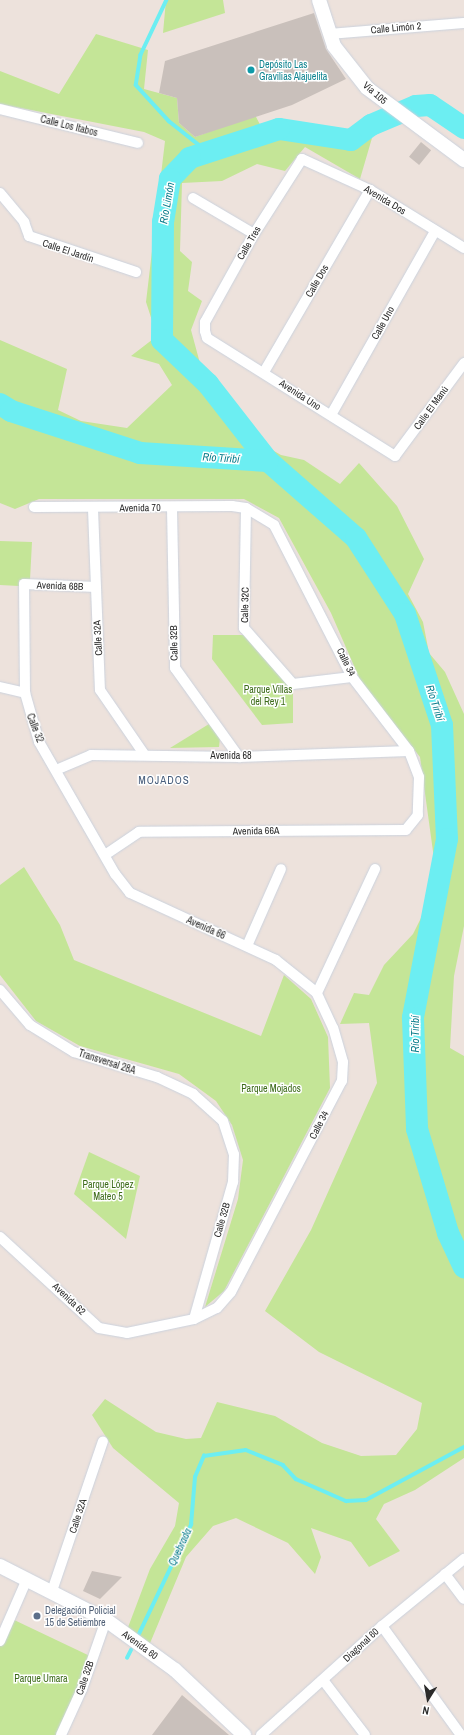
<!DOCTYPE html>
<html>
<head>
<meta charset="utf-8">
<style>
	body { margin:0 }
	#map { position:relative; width:464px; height:1735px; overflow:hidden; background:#ede2dc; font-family:"Archivo Narrow",sans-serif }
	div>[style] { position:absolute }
	.green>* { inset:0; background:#c4e597 }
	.stream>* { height:3.5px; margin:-1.75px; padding:0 1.75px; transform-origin:1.75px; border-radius:1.75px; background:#6ceef2 }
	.river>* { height:22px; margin:-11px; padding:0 11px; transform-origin:11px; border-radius:11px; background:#6ceef2 }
	.building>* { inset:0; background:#c9c0bb; transform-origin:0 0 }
	.roads { filter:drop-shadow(0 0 1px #cbd2dd) drop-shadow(0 0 1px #cbd2dd) }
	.street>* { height:10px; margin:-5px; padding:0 5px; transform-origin:5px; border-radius:5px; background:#fff }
	.secondary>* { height:14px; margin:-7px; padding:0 7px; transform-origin:7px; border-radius:7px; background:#fff }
	.dots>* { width:11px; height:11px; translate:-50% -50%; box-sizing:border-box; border:2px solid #fff; border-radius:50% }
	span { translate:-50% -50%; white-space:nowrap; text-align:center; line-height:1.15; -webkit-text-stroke:3px #fff; paint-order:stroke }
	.street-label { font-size:10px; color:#2b2b2b }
	.culture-label { font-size:10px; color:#0d838f }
	.left { translate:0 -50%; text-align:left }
	.park-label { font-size:10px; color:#3c6b18 }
	.service-label { font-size:10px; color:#4e5e75 }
	.water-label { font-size:11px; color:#0a7d8b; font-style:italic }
	.neighbourhood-label { font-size:11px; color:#495f7d; letter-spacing:1px }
	.north { position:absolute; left:408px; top:1679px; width:40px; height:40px; -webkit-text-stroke:3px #fff; paint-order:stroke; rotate:191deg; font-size:11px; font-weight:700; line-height:16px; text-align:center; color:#2b2b2b }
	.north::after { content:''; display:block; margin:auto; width:14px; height:18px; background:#2b2b2b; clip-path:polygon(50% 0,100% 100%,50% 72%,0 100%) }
</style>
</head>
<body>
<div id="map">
	<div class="green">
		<div style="clip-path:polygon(166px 0,223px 0,225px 13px,163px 33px)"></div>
		<div style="clip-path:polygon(96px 34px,148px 50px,144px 89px,177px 98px,179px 123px,195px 137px,255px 115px,267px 138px,297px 126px,322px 133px,345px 148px,372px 138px,360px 179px,305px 147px,285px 171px,257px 164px,222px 181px,182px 183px,180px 251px,192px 262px,188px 291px,202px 301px,191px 330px,201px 367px,260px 443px,281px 455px,304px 460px,340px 484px,359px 463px,397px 506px,424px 559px,408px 594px,423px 622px,429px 653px,445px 672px,464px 714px,464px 926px,454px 976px,450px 1048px,464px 1056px,464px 1458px,415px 1490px,384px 1504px,376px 1519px,400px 1551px,369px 1567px,351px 1542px,311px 1528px,321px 1557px,315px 1574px,288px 1543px,236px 1518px,213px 1526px,186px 1557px,148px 1648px,127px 1630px,150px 1569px,175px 1526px,179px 1503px,113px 1448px,92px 1415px,105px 1399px,156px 1432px,186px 1439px,201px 1438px,217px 1402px,275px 1416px,322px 1443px,361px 1456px,396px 1455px,417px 1429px,422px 1403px,319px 1352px,265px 1311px,311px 1230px,377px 1083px,369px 1023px,340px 1024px,354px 993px,369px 995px,384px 965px,413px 934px,426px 908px,435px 866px,420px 757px,361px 682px,331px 613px,279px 518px,244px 499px,39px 499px,15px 509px,0 503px,0 340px,67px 369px,58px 410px,81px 421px,127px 428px,172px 385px,159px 364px,131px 356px,157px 336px,146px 302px,165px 141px,144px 132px,0 104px,0 71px,59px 94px)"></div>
		<div style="clip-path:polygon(0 541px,32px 542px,30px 580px,19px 580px,19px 586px,0 585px)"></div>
		<div style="clip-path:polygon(213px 635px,246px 635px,293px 688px,293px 723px,262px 725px,212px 659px)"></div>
		<div style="clip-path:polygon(209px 724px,220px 738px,219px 747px,170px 748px)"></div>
		<div style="clip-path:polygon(24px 867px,60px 925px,74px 960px,261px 1036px,284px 975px,311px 999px,328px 1037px,330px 1088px,224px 1291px,205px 1307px,238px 1199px,243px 1160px,232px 1125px,216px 1101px,179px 1074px,80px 1046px,36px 1021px,0 975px,0 885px)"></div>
		<div style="clip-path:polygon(89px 1152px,140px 1176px,126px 1239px,74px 1194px)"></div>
		<div style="clip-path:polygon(10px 1618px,92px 1657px,61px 1735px,0 1735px,0 1641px)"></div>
	</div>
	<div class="stream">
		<div style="left:167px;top:0;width:61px;rotate:115.3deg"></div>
		<div style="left:141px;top:55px;width:30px;rotate:99deg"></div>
		<div style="left:136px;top:85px;width:49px;rotate:47.5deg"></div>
		<div style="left:169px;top:121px;width:50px;rotate:38.5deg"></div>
		<div style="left:139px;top:1634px;width:121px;rotate:-64.5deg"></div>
		<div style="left:191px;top:1525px;width:48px;rotate:-85.2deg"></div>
		<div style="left:195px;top:1477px;width:23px;rotate:-67deg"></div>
		<div style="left:204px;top:1456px;width:42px;rotate:-8.1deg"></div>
		<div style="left:246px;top:1450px;width:40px;rotate:22deg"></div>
		<div style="left:283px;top:1465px;width:19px;rotate:47deg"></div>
		<div style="left:296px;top:1479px;width:55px;rotate:23.7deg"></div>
		<div style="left:346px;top:1501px;width:20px;rotate:-3deg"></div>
		<div style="left:366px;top:1500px;width:111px;rotate:-28.4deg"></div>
		<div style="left:127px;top:1658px;width:9px;rotate:-63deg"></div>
	</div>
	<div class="river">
		<div style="left:464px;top:128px;width:41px;rotate:-145.9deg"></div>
		<div style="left:430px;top:105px;width:14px;rotate:176deg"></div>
		<div style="left:416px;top:106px;width:49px;rotate:157.1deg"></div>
		<div style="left:371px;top:125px;width:25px;rotate:143deg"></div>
		<div style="left:351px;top:140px;width:73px;rotate:-171.3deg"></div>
		<div style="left:279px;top:129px;width:94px;rotate:162deg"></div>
		<div style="left:190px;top:158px;width:29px;rotate:134deg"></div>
		<div style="left:170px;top:179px;width:44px;rotate:99.2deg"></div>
		<div style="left:163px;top:222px;width:118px;rotate:90.5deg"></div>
		<div style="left:162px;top:340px;width:64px;rotate:43.7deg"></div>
		<div style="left:208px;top:384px;width:98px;rotate:52.1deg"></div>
		<div style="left:268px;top:461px;width:117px;rotate:41.2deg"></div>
		<div style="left:356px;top:538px;width:90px;rotate:57.2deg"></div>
		<div style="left:405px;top:614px;width:117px;rotate:71.6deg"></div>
		<div style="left:442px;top:725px;width:114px;rotate:87.5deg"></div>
		<div style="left:447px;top:839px;width:182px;rotate:100.8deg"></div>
		<div style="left:413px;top:1018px;width:111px;rotate:87.9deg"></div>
		<div style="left:417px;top:1129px;width:109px;rotate:73.4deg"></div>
		<div style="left:448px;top:1233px;width:38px;rotate:65deg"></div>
		<div style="left:0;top:404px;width:13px;rotate:32deg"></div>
		<div style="left:11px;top:411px;width:136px;rotate:18deg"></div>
		<div style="left:140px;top:453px;width:128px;rotate:3.6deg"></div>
	</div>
	<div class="building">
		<div style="clip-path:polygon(314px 13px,326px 49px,346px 79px,292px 105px,195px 137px,179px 123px,177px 98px,159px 93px,165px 61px)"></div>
		<div style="left:421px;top:142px;width:13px;height:19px;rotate:39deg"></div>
		<div style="clip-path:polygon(92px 1571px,122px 1577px,100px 1599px,83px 1591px)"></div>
		<div style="clip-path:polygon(182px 1695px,229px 1735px,152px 1735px)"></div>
	</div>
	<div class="roads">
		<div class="street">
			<div style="left:329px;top:34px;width:135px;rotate:-4.7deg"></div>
			<div style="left:0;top:109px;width:142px;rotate:13.8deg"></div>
			<div style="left:0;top:193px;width:38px;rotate:50deg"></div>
			<div style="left:24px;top:222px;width:15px;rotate:70deg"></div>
			<div style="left:29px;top:236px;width:113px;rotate:18.6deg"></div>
			<div style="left:193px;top:198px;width:71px;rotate:30.5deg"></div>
			<div style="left:464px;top:248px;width:110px;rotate:-148.3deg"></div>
			<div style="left:370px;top:190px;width:75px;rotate:-155.5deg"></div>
			<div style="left:302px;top:159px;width:89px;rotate:122.6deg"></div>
			<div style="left:254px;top:234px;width:101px;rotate:119.1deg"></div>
			<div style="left:205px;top:322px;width:9px;rotate:90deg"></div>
			<div style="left:205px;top:331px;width:7px;rotate:74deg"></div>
			<div style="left:207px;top:338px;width:222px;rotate:32.1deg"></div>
			<div style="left:395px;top:456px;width:116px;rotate:-53.4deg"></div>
			<div style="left:264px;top:372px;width:211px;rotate:-59.8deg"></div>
			<div style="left:331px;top:415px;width:211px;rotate:-60.5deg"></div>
			<div style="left:34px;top:507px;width:198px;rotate:-0.3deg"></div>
			<div style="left:232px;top:506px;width:14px;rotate:8deg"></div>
			<div style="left:246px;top:508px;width:33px;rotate:31deg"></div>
			<div style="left:274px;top:525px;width:171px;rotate:62.8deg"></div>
			<div style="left:352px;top:677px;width:93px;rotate:52.4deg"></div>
			<div style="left:409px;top:751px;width:28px;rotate:69deg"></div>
			<div style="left:419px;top:777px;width:38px;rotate:92deg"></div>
			<div style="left:418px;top:815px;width:19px;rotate:129deg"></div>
			<div style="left:406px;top:830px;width:267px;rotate:179.6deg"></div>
			<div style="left:139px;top:832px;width:40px;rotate:146deg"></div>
			<div style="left:172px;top:508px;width:160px;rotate:88.9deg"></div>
			<div style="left:175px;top:668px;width:110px;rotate:54.3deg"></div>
			<div style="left:246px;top:508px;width:120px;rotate:91deg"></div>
			<div style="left:244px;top:628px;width:74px;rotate:48.8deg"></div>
			<div style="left:293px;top:684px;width:59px;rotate:-6.8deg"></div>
			<div style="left:93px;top:509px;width:181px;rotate:87.8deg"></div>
			<div style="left:100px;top:690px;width:78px;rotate:55.5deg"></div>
			<div style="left:0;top:687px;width:26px;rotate:13deg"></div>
			<div style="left:56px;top:770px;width:38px;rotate:-23deg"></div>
			<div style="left:91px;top:755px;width:148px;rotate:0.8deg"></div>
			<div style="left:239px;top:757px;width:170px;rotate:-2deg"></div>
			<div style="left:247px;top:946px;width:84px;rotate:-66.2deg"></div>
			<div style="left:0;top:990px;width:46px;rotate:49.4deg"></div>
			<div style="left:30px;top:1025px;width:52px;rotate:31.5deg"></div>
			<div style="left:74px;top:1052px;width:87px;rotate:16.8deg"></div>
			<div style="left:157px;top:1077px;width:40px;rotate:25deg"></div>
			<div style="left:193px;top:1094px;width:40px;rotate:42deg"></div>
			<div style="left:223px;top:1121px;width:35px;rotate:72deg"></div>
			<div style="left:234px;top:1154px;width:28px;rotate:92deg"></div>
			<div style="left:233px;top:1182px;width:142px;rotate:105.9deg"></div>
			<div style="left:317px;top:993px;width:137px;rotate:-64.9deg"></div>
			<div style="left:0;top:1237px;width:134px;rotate:42.6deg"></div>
			<div style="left:99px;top:1328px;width:28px;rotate:10deg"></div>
			<div style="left:127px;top:1333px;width:68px;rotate:-11.8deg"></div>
			<div style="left:194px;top:1319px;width:25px;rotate:-26deg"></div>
			<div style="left:217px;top:1308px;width:21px;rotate:-49deg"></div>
			<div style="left:231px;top:1292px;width:238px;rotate:-62.3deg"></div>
			<div style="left:342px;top:1081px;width:19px;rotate:-87deg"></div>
			<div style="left:343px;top:1062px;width:35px;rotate:-106deg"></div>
			<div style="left:333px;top:1028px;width:38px;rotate:-115deg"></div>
			<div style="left:317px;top:993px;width:53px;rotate:-141.2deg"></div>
			<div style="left:276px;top:960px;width:161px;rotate:-155.3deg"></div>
			<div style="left:130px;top:893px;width:24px;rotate:-128deg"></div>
			<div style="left:115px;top:874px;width:152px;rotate:-119.9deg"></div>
			<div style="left:39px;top:742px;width:51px;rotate:-105.9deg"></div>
			<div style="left:25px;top:693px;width:109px;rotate:-90.5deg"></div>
			<div style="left:24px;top:584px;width:72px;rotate:2.4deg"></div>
			<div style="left:445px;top:1574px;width:31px;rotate:53deg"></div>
			<div style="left:52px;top:1591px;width:158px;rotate:-71.2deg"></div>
			<div style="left:382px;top:1626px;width:135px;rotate:54.1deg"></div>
			<div style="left:0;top:1641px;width:68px;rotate:-66.5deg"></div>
			<div style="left:323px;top:1680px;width:69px;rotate:52.6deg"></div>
			<div style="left:61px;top:1735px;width:51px;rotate:-65.5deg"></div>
			<div style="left:82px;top:1689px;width:73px;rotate:-70.8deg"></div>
			<div style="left:261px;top:1735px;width:163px;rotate:-42deg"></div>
			<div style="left:382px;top:1626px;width:106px;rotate:-39.3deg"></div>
		</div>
		<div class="secondary">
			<div style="left:319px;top:0;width:48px;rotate:71.9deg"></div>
			<div style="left:334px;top:46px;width:53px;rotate:51.8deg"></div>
			<div style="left:367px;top:88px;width:121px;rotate:36.6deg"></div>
			<div style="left:0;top:1566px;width:119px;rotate:27deg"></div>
			<div style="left:106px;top:1620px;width:85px;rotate:35.9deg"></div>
			<div style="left:175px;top:1670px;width:95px;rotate:43.3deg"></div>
		</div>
	</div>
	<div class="dots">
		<div style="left:251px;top:70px;background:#0f9aa8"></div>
		<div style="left:37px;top:1616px;background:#5c6f8a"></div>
	</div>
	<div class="street-label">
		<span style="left:396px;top:28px;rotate:-5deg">Calle Limón 2</span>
		<span style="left:375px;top:93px;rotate:41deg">Vía 105</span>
		<span style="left:69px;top:126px;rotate:14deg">Calle Los Itabos</span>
		<span style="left:385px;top:200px;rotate:31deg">Avenida Dos</span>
		<span style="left:249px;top:243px;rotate:-60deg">Calle Tres</span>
		<span style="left:68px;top:251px;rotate:18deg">Calle El Jardín</span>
		<span style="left:317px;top:281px;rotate:-60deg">Calle Dos</span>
		<span style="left:383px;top:323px;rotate:-61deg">Calle Uno</span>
		<span style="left:300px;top:395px;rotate:33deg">Avenida Uno</span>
		<span style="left:431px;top:408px;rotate:-54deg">Calle El Manú</span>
		<span style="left:140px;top:508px;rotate:-1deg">Avenida 70</span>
		<span style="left:60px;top:586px;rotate:2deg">Avenida 68B</span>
		<span style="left:245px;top:605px;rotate:-89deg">Calle 32C</span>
		<span style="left:98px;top:638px;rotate:-93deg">Calle 32A</span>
		<span style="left:174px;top:643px;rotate:-91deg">Calle 32B</span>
		<span style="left:346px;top:662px;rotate:64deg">Calle 34</span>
		<span style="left:35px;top:728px;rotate:69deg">Calle 32</span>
		<span style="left:231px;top:756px">Avenida 68</span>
		<span style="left:256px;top:831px;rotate:-1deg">Avenida 66A</span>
		<span style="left:206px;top:928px;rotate:24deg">Avenida 66</span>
		<span style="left:107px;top:1062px;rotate:18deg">Transversal 28A</span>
		<span style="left:319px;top:1125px;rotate:-63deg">Calle 34</span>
		<span style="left:222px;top:1220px;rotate:-74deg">Calle 32B</span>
		<span style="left:69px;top:1299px;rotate:44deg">Avenida 62</span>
		<span style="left:78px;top:1516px;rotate:-72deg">Calle 32A</span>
		<span style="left:140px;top:1645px;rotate:36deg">Avenida 60</span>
		<span style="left:361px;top:1645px;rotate:-43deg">Diagonal 60</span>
		<span style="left:85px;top:1678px;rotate:-71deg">Calle 32B</span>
	</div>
	<div class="culture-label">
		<span class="left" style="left:259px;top:70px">Depósito Las<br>Gravilias Alajuelita</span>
	</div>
	<div class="park-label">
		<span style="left:268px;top:695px">Parque Villas<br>del Rey 1</span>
		<span style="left:271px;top:1089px">Parque Mojados</span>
		<span style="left:108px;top:1190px">Parque López<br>Mateo 5</span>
		<span style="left:41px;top:1679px">Parque Umara</span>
	</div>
	<div class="service-label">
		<span class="left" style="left:45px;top:1616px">Delegación Policial<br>15 de Setiembre</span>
	</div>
	<div class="water-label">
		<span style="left:167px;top:203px;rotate:-80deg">Río Limón</span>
		<span style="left:221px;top:458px;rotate:4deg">Río Tiribí</span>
		<span style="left:435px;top:703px;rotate:72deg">Río Tiribí</span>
		<span style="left:415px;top:1034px;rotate:-90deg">Río Tiribí</span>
		<span style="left:180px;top:1547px;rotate:-65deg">Quebrada</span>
	</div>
	<div class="neighbourhood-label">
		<span style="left:164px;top:780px">MOJADOS</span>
	</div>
	<div class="north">N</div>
</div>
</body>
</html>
